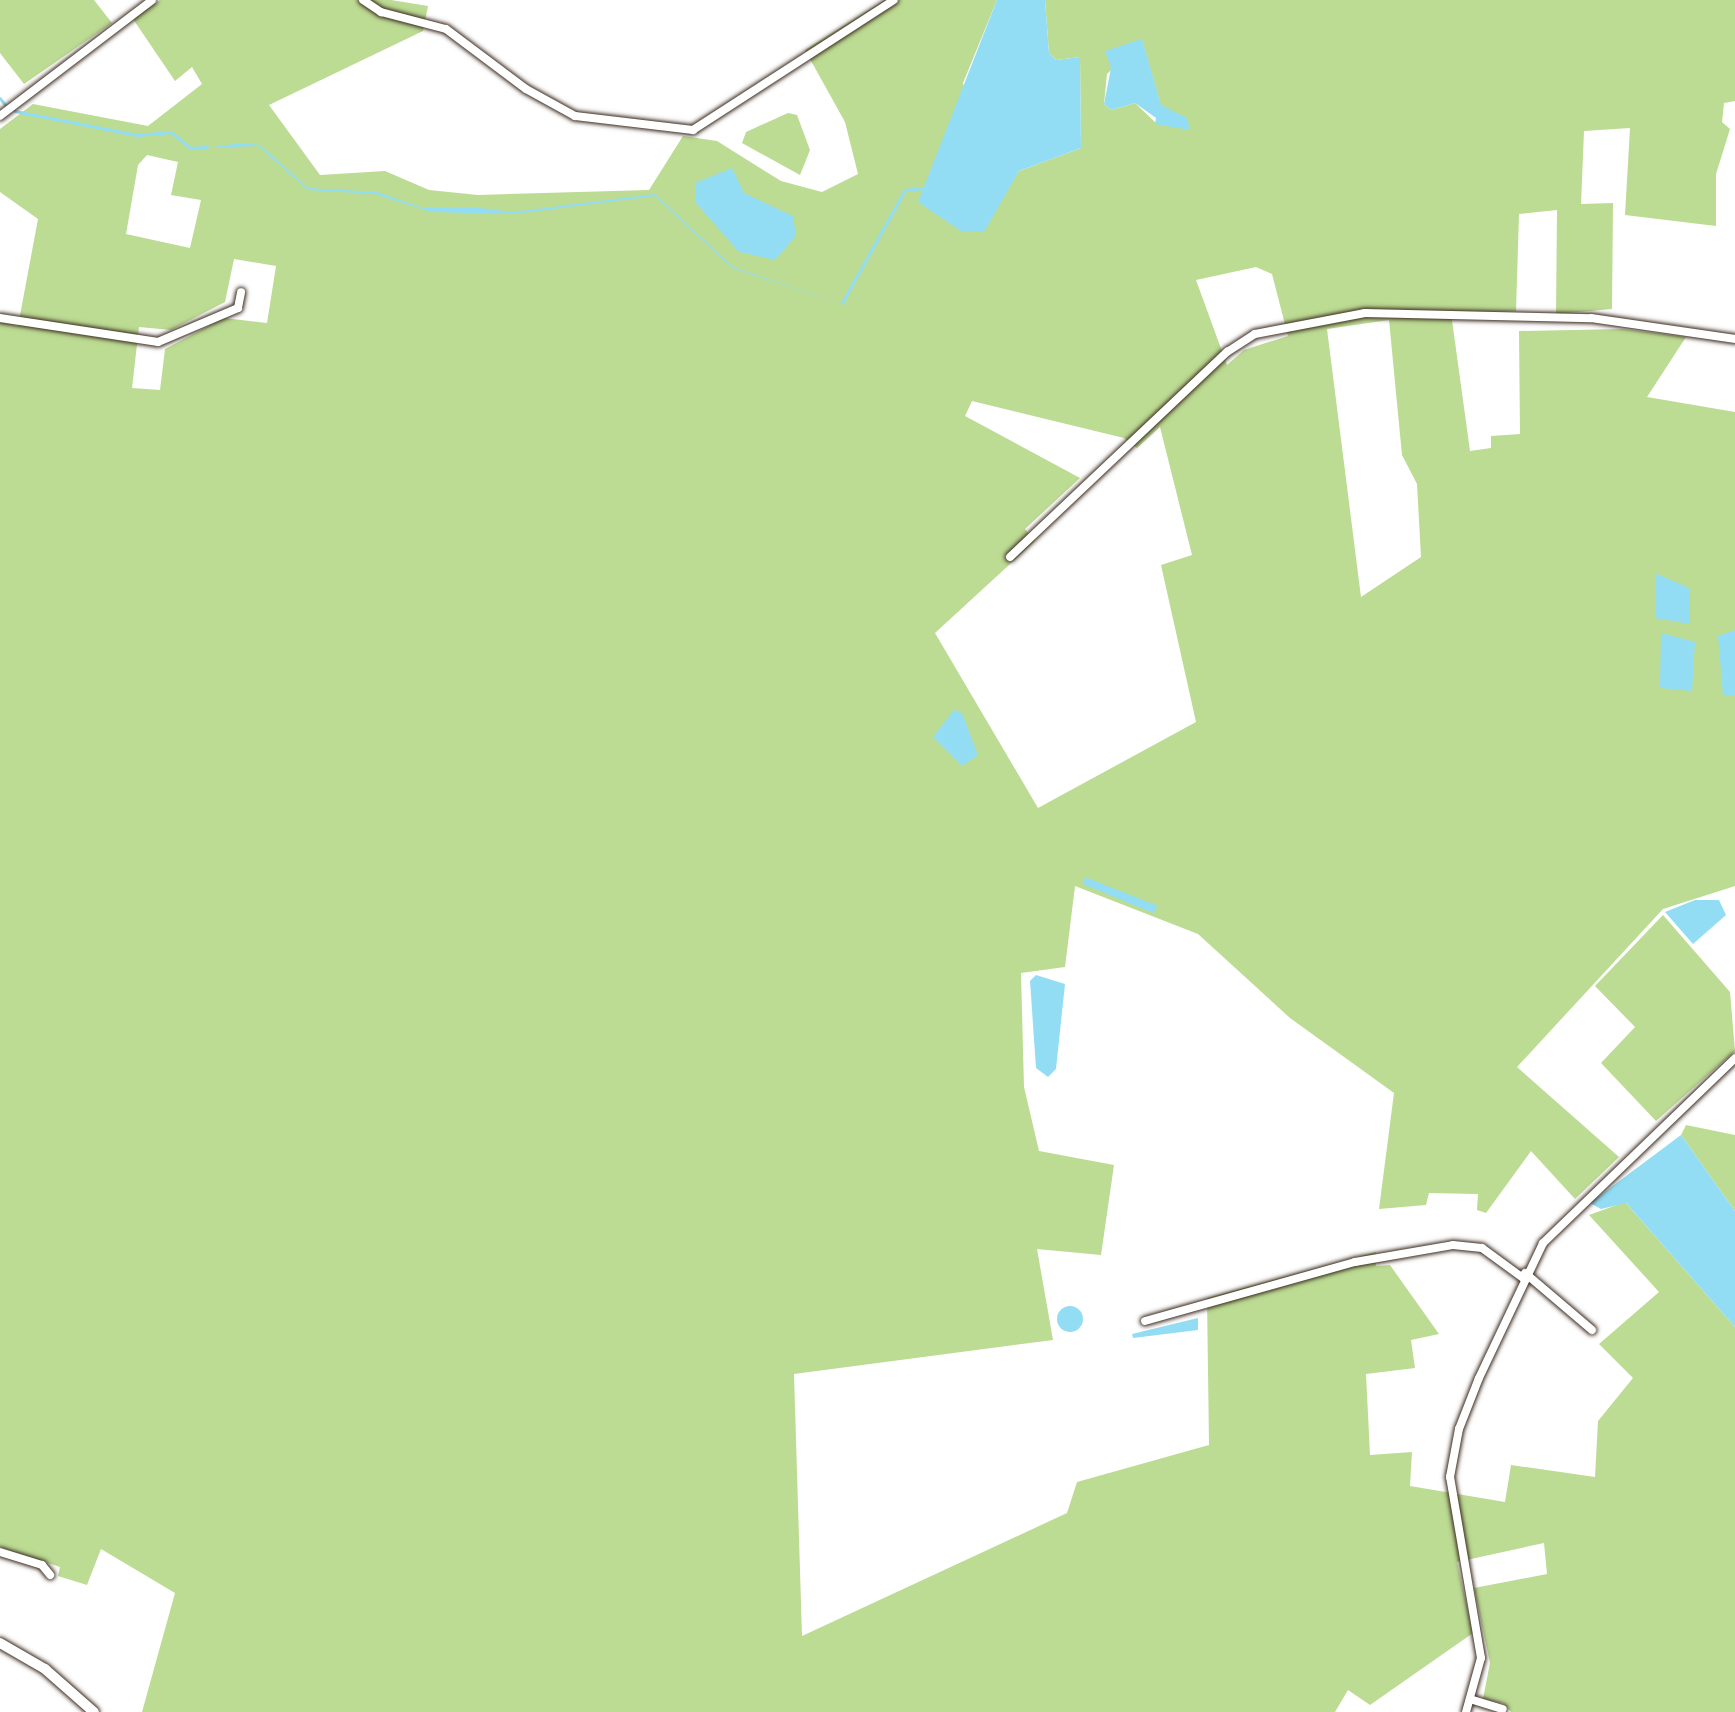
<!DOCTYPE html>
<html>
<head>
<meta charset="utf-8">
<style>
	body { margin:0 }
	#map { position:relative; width:1735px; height:1712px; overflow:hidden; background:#fff; font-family:Sriracha,sans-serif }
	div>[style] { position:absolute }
	.green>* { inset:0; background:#bcdb93 }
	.water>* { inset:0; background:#93ddf4 }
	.round { border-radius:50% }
	.stream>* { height:2.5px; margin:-1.25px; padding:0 1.25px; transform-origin:1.25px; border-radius:1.25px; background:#93ddf4 }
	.roads { filter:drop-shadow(0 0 2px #3b2a1e) drop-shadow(0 0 2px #3b2a1e) }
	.street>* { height:8px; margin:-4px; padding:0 4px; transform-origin:4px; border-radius:4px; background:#fff }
	.secondary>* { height:10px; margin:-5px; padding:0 5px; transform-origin:5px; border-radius:5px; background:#fff }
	span { translate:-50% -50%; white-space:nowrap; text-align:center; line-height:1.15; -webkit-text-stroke:8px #fff; paint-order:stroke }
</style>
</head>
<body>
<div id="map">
	<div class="green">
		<div style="clip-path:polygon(0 0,94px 0,112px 23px,24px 84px,0 53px)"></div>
		<div style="clip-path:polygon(evenodd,160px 0,391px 0,428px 6px,423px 31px,269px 105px,320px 175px,385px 171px,429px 190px,478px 195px,649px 190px,683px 136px,717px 141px,781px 181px,822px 192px,858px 174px,845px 122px,805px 50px,885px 0,997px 0,963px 83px,995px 207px,1019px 171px,1081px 148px,1080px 57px,1056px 60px,1049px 53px,1045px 0,1735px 0,1735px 101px,1724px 103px,1722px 122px,1730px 129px,1716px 174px,1716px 226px,1625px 215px,1630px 128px,1584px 131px,1581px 204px,1613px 203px,1612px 309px,1556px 314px,1557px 210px,1519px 214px,1516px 311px,1451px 313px,1470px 451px,1491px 448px,1491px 436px,1520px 434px,1519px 331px,1623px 329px,1686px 337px,1647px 397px,1735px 412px,1735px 886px,1663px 909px,1517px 1067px,1619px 1157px,1575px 1199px,1531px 1151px,1486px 1213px,1477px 1210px,1478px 1194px,1429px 1193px,1426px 1205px,1379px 1209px,1394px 1093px,1290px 1018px,1198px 934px,1075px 886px,1065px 967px,1021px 973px,1024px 1087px,1039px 1151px,1114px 1165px,1101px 1255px,1037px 1249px,1053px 1340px,794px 1374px,802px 1636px,1067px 1513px,1077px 1482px,1209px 1445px,1207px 1298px,1376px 1252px,1376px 1266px,1390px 1265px,1439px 1334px,1411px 1340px,1415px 1368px,1366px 1374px,1370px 1455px,1412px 1452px,1410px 1486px,1505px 1502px,1511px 1465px,1595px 1477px,1598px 1421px,1633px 1378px,1599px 1344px,1659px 1292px,1589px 1215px,1625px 1202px,1735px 1327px,1735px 1712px,1511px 1712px,1503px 1703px,1483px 1699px,1490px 1663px,1474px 1588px,1547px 1574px,1544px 1543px,1457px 1562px,1473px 1633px,1370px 1705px,1348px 1690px,1335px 1712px,142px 1712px,175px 1593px,101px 1549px,87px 1585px,58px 1576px,60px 1567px,0 1547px,0 322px,18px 326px,38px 219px,0 192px,0 129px,33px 104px,148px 126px,202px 84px,192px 67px,175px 81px,133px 19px,160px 0,1142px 40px,1161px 106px,1186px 118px,1156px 123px,1135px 103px,1111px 110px,1104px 104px,1107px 74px,1142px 40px,160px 0,147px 155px,178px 162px,171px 195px,201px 200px,190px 248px,126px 234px,138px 165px,147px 155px,160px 0,234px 259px,276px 266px,267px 323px,224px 318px,165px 349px,160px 390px,132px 388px,139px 327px,171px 330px,225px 302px,234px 259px,160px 0,1256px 267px,1272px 274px,1288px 336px,1244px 350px,1227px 365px,1196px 280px,1256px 267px,160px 0,1389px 320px,1402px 455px,1417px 484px,1421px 557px,1361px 597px,1327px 329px,1389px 320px,160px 0,972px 401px,1124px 438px,1137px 448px,1160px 427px,1192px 555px,1161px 565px,1196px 722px,1038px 808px,935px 633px,1035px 541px,1025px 529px,1080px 478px,965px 416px,972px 401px)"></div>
		<div style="clip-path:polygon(788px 113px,797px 115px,810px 150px,800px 175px,742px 143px,746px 132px)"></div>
		<div style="clip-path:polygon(1663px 915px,1730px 992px,1735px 1051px,1656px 1121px,1601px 1063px,1635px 1027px,1595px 986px)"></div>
		<div style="clip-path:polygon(1686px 1125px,1735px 1135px,1735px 1211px,1681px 1135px)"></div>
	</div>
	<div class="water">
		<div style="clip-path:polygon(997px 0,1045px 0,1049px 53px,1056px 60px,1080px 57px,1081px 148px,1019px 171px,984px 232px,961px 231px,918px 202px)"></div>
		<div style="clip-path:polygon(1142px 39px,1161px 105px,1187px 118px,1190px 130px,1155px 124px,1156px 118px,1135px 103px,1111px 110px,1104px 104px,1111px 68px,1105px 51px)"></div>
		<div style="clip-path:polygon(242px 143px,260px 145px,308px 188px,377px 192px,423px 208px,480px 208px,513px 212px,655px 194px,733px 267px,842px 304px,732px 268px,655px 196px,514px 214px,431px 212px,375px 194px,308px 190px,258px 146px,205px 148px)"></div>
		<div style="clip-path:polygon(732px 168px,744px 193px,793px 216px,796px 236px,775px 260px,739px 252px,696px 203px,695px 183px)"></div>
		<div style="clip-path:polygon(1655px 573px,1689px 588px,1690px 624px,1655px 618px)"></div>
		<div style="clip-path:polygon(1735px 630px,1735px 695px,1723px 695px,1718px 636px)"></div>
		<div style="clip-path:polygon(1661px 633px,1695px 642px,1692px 691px,1660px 688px)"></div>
		<div style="clip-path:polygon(954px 710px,962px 713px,978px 755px,962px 766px,933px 737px)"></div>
		<div style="clip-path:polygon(1085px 877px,1158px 906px,1153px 913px,1083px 884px)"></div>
		<div style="clip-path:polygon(1695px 900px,1719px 900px,1726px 915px,1693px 944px,1665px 912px)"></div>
		<div style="clip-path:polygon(1036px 975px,1065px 984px,1056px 1069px,1048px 1077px,1036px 1068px,1030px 981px)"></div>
		<div style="clip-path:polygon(1681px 1135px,1735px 1211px,1735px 1327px,1626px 1203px,1601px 1209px,1590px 1203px)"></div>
		<div class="round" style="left:1057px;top:1306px;width:26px;height:26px"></div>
		<div style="clip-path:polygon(1198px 1318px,1198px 1330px,1133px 1338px,1132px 1334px)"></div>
	</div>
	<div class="stream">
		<div style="left:0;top:98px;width:8px;rotate:50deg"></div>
		<div style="left:15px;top:111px;width:124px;rotate:11.1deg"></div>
		<div style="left:137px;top:135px;width:34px;rotate:-5deg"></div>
		<div style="left:171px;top:132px;width:26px;rotate:39deg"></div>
		<div style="left:191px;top:148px;width:16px;rotate:-4deg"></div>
		<div style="left:842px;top:303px;width:129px;rotate:-60.9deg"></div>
		<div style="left:905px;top:190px;width:18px;rotate:-6deg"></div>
	</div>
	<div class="roads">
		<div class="street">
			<div style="left:363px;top:0;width:22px;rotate:34deg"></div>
			<div style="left:381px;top:12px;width:67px;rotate:14.7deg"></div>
			<div style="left:446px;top:29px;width:100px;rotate:36.9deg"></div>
			<div style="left:526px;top:89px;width:56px;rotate:28.9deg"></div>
			<div style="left:575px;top:116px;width:119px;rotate:6.8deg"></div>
			<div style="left:693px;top:130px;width:239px;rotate:-32.9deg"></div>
			<div style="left:0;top:116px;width:191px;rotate:-37.3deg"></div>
			<div style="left:0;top:318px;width:160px;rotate:8.6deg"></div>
			<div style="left:158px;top:342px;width:87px;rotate:-23deg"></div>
			<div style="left:238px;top:308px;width:16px;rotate:-79deg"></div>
			<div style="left:1010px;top:557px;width:299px;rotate:-43.4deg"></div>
			<div style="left:1227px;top:352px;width:33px;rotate:-33deg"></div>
			<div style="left:1255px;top:334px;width:112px;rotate:-10.8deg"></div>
			<div style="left:1365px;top:313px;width:226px;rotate:1.3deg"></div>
			<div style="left:1591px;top:318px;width:146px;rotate:8.3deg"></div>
			<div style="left:1525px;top:1273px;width:88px;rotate:40.4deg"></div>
			<div style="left:1145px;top:1321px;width:218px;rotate:-15.7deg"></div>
			<div style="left:1355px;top:1262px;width:99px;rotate:-9.8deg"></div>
			<div style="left:1453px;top:1245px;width:29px;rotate:6deg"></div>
			<div style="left:1482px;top:1248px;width:51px;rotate:36.2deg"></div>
			<div style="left:0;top:1552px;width:44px;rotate:17.2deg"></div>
			<div style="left:42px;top:1565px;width:13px;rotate:51deg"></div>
			<div style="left:1473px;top:1700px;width:31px;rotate:17deg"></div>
			<div style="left:1466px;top:1712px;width:56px;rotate:-74.5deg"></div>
			<div style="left:1481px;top:1658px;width:184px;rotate:-99.7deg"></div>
			<div style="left:1450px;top:1477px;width:49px;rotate:-79.4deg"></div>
			<div style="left:1459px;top:1429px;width:55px;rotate:-68.6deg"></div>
			<div style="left:1479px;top:1378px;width:149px;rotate:-64.6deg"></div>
			<div style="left:1543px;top:1243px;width:267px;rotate:-43.9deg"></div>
		</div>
		<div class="secondary">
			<div style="left:0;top:1643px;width:52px;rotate:30deg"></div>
			<div style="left:45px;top:1669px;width:65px;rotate:41.3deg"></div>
		</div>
	</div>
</div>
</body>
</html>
